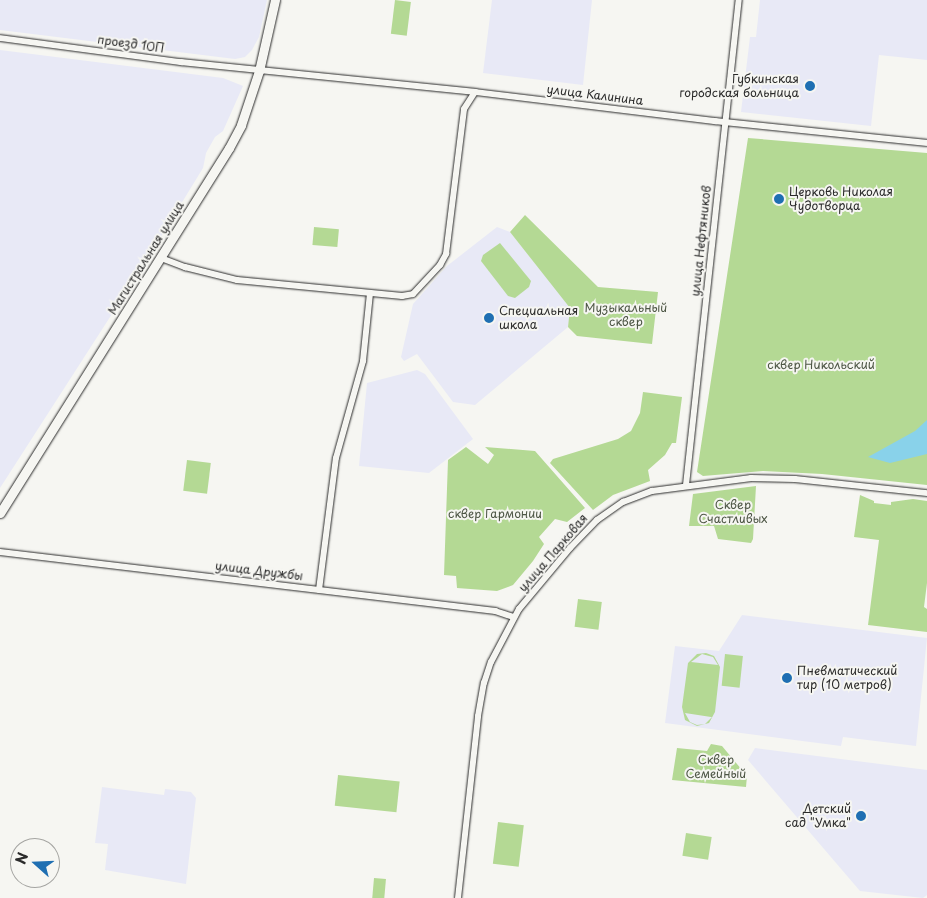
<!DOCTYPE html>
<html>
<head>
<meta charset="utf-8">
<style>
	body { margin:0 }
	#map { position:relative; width:927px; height:898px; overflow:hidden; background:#f6f6f2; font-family:"Playpen Sans",sans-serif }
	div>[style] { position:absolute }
	.built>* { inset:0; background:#e8e9f6 }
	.green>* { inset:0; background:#b4d994; transform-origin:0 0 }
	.water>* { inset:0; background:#89d2ea }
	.roads { filter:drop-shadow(0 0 1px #2b2b2b) drop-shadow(0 0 1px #2b2b2b) }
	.minor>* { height:6px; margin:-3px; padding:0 3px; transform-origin:3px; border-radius:3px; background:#f6f6f2 }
	.secondary>* { height:9px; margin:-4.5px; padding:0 4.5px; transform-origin:4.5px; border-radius:4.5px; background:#f6f6f2 }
	.dots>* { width:14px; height:14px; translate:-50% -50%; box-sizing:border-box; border:2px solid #f6f6f2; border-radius:50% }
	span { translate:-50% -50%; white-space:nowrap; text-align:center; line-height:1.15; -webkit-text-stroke:4px #f6f6f2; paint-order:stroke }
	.street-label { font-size:12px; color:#2b2b2b }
	.poi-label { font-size:12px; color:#2b2b2b }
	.right { translate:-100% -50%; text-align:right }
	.left { translate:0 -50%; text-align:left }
	.park-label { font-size:12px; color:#4d5645 }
	.north { position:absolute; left:10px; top:838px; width:50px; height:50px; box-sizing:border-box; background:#f6f6f2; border:1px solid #a5a5a2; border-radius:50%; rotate:290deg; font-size:14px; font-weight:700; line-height:20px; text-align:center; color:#2b2b2b }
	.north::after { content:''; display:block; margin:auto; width:18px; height:22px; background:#1f6fb2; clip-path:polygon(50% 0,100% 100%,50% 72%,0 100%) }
</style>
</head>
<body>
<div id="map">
	<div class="built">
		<div style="clip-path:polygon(0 0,267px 0,259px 37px,252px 50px,245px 57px,235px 59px,0 30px)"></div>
		<div style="clip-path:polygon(492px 0,592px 0,583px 85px,483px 73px)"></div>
		<div style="clip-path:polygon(760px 0,927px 0,927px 60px,879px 55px,871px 126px,741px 112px,750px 37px,756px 37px)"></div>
		<div style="clip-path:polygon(0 50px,223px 78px,243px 86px,223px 131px,215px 137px,206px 153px,203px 168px,148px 258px,0 488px)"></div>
		<div style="clip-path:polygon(497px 227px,510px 232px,571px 308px,568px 327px,475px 405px,453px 402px,417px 354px,404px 361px,401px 357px,413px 304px,447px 266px)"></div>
		<div style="clip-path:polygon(417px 370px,425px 374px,473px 439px,429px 473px,359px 466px,367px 383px)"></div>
		<div style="clip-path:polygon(742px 615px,927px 638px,916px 746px,843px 737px,841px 746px,665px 723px,675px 646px,719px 651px)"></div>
		<div style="clip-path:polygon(755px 748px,927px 770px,927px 895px,923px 898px,860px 891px,748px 760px)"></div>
		<div style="clip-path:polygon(102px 787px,164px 795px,165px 789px,191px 792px,196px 798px,186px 884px,105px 870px,108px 844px,95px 843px)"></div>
	</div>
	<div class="green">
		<div style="left:395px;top:0;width:16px;height:34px;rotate:7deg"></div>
		<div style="clip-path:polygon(748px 138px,927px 153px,927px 485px,822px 474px,763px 471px,703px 476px,697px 472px)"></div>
		<div style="clip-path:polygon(525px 215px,598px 287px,658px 292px,652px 344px,577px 336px,568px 327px,570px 308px,510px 232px)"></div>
		<div style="left:314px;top:227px;width:25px;height:18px;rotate:5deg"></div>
		<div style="clip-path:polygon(500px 243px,531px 281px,529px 287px,515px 298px,508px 296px,481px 261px,483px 255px)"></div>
		<div style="clip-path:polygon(643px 392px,682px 397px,676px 443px,672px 443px,665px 455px,648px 470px,650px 481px,613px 495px,593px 510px,550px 463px,553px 459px,618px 439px,631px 431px,640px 413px)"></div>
		<div style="clip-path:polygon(466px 447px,488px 464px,494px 455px,485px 447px,535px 451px,585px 508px,567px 522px,555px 519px,539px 537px,544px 544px,533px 561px,513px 585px,497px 591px,457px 588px,456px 576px,444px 575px,448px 460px)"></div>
		<div style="left:187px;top:460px;width:24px;height:31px;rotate:7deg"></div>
		<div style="clip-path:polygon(756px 486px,753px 539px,751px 543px,718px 539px,714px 526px,689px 526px,693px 494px)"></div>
		<div style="clip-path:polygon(860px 495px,874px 501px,874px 503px,891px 505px,891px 502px,913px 499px,927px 501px,927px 583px,924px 607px,927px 609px,927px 632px,868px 625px,879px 540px,854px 537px)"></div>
		<div style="left:578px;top:599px;width:24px;height:28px;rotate:7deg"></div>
		<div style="clip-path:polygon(evenodd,706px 653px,714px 656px,720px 667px,715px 712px,709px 723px,697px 726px,685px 720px,682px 707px,688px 663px,697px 654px,706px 653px,702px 654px,713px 657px,718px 665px,691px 662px,702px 654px,706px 653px,685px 713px,711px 717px,712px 717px,705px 724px,697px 725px,690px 722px,685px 713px)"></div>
		<div style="left:725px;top:654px;width:18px;height:32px;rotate:6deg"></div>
		<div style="clip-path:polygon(711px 744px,722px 746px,747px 776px,746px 787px,672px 780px,677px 748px,707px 751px)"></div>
		<div style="left:338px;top:775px;width:62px;height:31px;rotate:6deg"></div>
		<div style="left:498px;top:822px;width:26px;height:42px;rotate:7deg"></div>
		<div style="left:686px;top:833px;width:26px;height:23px;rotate:9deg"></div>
		<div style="left:374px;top:878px;width:12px;height:20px;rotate:5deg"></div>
	</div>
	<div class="water">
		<div style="clip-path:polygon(927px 420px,927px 454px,890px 463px,868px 457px,915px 431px)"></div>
	</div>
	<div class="roads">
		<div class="minor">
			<div style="left:0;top:38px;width:183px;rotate:7.6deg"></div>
			<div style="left:181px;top:62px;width:296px;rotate:5.8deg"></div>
			<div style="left:475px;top:92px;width:242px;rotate:6.9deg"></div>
			<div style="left:715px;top:121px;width:213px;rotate:5.9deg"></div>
			<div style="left:161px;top:258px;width:26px;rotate:21deg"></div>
			<div style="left:185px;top:267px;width:54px;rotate:14deg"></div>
			<div style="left:237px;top:280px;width:166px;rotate:5.5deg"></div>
			<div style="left:402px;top:296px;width:11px;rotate:-10deg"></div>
			<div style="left:413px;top:294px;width:40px;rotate:-47deg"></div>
			<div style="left:440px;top:265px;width:13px;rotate:-61deg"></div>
			<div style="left:446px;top:254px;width:146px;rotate:-82.9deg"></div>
			<div style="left:464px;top:109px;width:20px;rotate:-57deg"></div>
			<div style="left:686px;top:485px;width:488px;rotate:-83.8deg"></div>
			<div style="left:0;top:552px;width:499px;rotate:6.8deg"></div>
			<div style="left:495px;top:611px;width:20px;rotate:18deg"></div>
			<div style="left:319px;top:590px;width:133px;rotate:-82.7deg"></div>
			<div style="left:336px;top:458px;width:101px;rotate:-74.4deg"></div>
			<div style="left:363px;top:361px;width:68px;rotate:-84.1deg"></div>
			<div style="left:458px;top:898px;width:183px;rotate:-83.7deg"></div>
			<div style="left:478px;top:716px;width:34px;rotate:-80deg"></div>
			<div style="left:484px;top:683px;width:22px;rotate:-72deg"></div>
			<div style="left:491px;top:662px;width:60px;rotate:-62.2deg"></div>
			<div style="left:519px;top:609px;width:80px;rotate:-50.1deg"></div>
			<div style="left:570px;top:548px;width:39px;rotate:-46deg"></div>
			<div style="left:597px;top:520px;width:32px;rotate:-35deg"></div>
			<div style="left:623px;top:502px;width:31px;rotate:-21deg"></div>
			<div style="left:652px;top:491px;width:100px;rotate:-7.5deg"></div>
			<div style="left:751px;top:478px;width:44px;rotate:1.3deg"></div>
			<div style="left:795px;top:479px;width:133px;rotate:6.1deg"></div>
		</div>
		<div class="secondary">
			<div style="left:0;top:513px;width:431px;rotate:-57.9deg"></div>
			<div style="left:229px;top:148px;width:26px;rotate:-62deg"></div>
			<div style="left:241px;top:125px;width:57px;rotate:-71.6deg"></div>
			<div style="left:259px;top:71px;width:73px;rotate:-77.3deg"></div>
		</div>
	</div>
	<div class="dots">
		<div style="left:810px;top:86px;background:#1f6fb2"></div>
		<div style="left:779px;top:199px;background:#1f6fb2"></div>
		<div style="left:489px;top:318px;background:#1f6fb2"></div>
		<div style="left:787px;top:678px;background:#1f6fb2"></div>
		<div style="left:861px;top:816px;background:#1f6fb2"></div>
	</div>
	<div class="street-label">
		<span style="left:131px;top:44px;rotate:8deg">проезд 10П</span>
		<span style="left:595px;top:95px;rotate:7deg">улица Калинина</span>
		<span style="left:701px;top:241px;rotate:-84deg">улица Нефтяников</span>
		<span style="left:146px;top:258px;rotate:-58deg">Магистральная улица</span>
		<span style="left:553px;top:553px;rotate:-49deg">улица Парковая</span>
		<span style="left:259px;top:571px;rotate:7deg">улица Дружбы</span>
	</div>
	<div class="poi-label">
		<span class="right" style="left:799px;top:86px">Губкинская<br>городская больница</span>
		<span class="left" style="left:789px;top:199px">Церковь Николая<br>Чудотворца</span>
		<span class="left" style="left:499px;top:318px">Специальная<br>школа</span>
		<span class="left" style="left:797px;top:678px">Пневматический<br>тир (10 метров)</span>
		<span class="right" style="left:851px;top:816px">Детский<br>сад "Умка"</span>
	</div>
	<div class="park-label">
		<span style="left:626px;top:315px">Музыкальный<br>сквер</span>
		<span style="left:821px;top:365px">сквер Никольский</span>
		<span style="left:733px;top:512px">Сквер<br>Счастливых</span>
		<span style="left:495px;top:514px">сквер Гармонии</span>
		<span style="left:716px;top:767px">Сквер<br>Семейный</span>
	</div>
	<div class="north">N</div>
</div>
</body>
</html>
